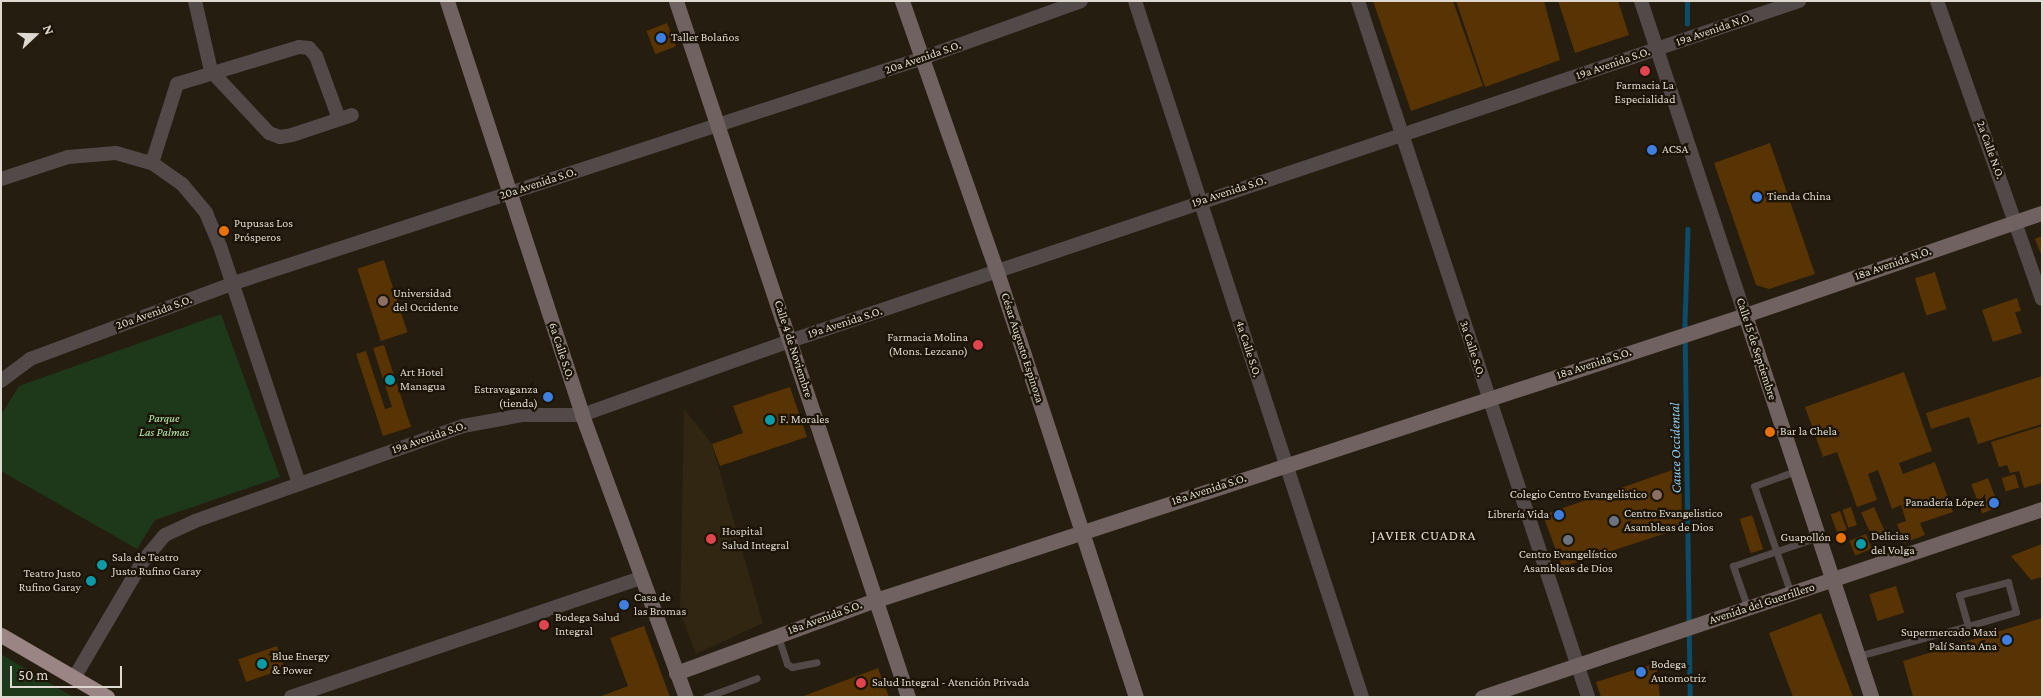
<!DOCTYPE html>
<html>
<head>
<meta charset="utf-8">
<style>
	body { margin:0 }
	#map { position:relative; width:2043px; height:698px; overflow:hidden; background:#251d0f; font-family:"Crimson Pro",serif }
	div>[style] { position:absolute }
	.built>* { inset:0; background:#312612 }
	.green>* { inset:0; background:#1d391a }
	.stream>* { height:4.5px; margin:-2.25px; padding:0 2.25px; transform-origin:2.25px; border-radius:2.25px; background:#0c4b69 }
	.building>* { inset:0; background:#583303; transform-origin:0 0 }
	.lane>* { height:7px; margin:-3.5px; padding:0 3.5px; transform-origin:3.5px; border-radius:3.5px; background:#524a49 }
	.street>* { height:14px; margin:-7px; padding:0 7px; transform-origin:7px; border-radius:7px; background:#524a49 }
	.secondary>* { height:15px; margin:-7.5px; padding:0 7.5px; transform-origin:7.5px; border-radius:7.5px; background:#706261 }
	.highway>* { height:15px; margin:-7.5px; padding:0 7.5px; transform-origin:7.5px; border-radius:7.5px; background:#9b8584 }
	.dots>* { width:14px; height:14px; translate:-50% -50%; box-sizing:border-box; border:2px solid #1b1407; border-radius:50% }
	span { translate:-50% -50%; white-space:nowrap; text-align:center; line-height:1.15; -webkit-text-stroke:4.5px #1b1407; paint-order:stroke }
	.street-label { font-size:12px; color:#ded9d0 }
	.poi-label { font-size:12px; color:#ded9d0 }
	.left { translate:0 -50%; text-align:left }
	.right { translate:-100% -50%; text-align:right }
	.park-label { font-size:12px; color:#b4efac; font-style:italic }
	.water-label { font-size:14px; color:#8bcdf4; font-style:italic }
	.neighbourhood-label { font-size:14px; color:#ded9d0; letter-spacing:1px }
	.frame { position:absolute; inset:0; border:2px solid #ded9d0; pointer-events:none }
	.north { position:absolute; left:10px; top:10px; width:50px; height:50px; -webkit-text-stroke:4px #1b1407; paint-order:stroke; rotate:69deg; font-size:14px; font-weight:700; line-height:20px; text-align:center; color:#ded9d0 }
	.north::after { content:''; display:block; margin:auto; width:18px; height:22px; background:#ded9d0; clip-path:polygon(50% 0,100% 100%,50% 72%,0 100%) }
	.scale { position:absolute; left:10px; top:666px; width:112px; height:22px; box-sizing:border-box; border:2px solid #ded9d0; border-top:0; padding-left:6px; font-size:15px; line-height:18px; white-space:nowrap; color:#ded9d0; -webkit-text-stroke:4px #1b1407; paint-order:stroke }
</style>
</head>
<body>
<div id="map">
	<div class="built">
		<div style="clip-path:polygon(684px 409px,712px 444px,763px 623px,696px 654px,680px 612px)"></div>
	</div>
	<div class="green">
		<div style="clip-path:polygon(221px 314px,280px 477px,155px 520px,137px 549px,1px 471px,1px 415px,19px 386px)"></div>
		<div style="clip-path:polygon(1px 654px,73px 697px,1px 697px)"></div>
	</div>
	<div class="stream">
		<div style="left:1687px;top:24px;width:23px;rotate:-90deg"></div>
		<div style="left:1688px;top:229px;width:96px;rotate:91.8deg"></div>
		<div style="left:1685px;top:325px;width:372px;rotate:89.2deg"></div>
	</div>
	<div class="building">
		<div style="clip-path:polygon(1373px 1px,1453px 1px,1483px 86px,1411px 111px)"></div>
		<div style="clip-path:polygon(1456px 1px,1544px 1px,1560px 60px,1485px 87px)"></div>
		<div style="clip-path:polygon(1558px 1px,1618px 1px,1629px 35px,1575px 53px)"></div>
		<div style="left:667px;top:23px;width:25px;height:22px;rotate:69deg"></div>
		<div style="clip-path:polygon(1770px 143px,1815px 274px,1769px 289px,1756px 285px,1714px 163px)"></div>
		<div style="clip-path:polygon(2042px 236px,2042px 257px,2035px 239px)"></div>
		<div style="left:384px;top:260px;width:76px;height:28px;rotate:72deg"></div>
		<div style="left:1935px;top:272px;width:39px;height:21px;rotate:73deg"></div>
		<div style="clip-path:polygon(2017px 298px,2021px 311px,2015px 312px,2022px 333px,1993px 342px,1982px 310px)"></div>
		<div style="clip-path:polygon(384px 345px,411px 427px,383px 436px,356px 354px,366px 351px,385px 409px,392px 407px,373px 348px)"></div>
		<div style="clip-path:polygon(1904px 372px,1932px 451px,1899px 463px,1903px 474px,1935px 462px,1953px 512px,1920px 523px,1925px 535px,1904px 543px,1897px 524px,1906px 521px,1901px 505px,1892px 509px,1878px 470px,1868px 474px,1877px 500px,1857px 507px,1837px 452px,1823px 457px,1805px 407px)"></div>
		<div style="clip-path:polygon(2042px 376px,2042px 424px,1978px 444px,1969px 417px,1931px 429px,1926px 413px)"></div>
		<div style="clip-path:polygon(790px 387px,807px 437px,720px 466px,712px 444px,743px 433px,733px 406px)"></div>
		<div style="clip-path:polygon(2042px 426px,2042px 483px,2024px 488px,2019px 471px,2010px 473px,2007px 465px,1999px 467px,1991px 442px)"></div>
		<div style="clip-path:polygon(1681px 467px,1682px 528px,1562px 567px,1543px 515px)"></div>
		<div style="left:2015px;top:474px;width:14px;height:14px;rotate:73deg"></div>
		<div style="left:1988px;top:478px;width:31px;height:18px;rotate:69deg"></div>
		<div style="left:1851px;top:507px;width:19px;height:9px;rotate:72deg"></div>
		<div style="left:1874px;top:507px;width:27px;height:14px;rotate:66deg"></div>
		<div style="left:1840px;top:511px;width:20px;height:10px;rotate:70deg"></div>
		<div style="left:1752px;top:515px;width:36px;height:13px;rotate:72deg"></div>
		<div style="left:1866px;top:534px;width:16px;height:18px;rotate:68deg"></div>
		<div style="clip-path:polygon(2042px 544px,2042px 577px,2031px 580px,2011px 556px)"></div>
		<div style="left:1896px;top:586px;width:28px;height:28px;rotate:73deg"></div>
		<div style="clip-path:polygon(1821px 613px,1853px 697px,1793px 697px,1769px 633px)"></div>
		<div style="clip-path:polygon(2042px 618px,2042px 697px,1913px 697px,1903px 661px)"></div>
		<div style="clip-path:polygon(644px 626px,670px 697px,599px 697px,628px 686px,610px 638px)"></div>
		<div style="left:277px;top:646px;width:24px;height:41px;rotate:71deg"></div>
		<div style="clip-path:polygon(1656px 663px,1660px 697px,1601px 697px,1596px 682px)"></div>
		<div style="clip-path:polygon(878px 668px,889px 697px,801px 697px)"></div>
	</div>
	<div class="lane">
		<div style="left:2008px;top:582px;width:31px;rotate:75deg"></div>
		<div style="left:2016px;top:612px;width:50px;rotate:163.7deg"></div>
		<div style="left:1968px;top:626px;width:32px;rotate:-106deg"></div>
		<div style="left:1959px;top:595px;width:51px;rotate:-14.9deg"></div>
		<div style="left:1791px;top:594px;width:114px;rotate:-108.9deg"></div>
		<div style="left:1754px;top:486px;width:45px;rotate:-19.7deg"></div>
		<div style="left:1748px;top:609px;width:46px;rotate:-109.2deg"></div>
		<div style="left:1733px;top:566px;width:90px;rotate:-18.8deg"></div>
		<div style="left:778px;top:636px;width:29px;rotate:72deg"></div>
		<div style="left:787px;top:664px;width:6px;rotate:31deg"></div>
		<div style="left:792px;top:667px;width:25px;rotate:-11deg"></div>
		<div style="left:1858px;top:656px;width:114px;rotate:-15.3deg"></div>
		<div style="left:706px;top:697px;width:54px;rotate:-20.4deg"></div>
	</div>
	<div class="street">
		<div style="left:195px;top:1px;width:72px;rotate:77.1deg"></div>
		<div style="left:211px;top:71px;width:85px;rotate:46.9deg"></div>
		<div style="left:269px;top:133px;width:12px;rotate:20deg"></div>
		<div style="left:280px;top:137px;width:12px;rotate:-9deg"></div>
		<div style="left:292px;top:135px;width:63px;rotate:-18.4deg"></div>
		<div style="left:1135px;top:1px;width:732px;rotate:71.94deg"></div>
		<div style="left:1358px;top:1px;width:733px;rotate:71.71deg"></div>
		<div style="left:1641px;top:1px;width:331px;rotate:71.7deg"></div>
		<div style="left:1937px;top:1px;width:316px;rotate:70.6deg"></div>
		<div style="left:152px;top:163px;width:83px;rotate:-72.4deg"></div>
		<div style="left:177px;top:84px;width:127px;rotate:-16.9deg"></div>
		<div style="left:299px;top:47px;width:10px;rotate:6deg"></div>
		<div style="left:309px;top:48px;width:11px;rotate:49deg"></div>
		<div style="left:316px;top:56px;width:67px;rotate:69.9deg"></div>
		<div style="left:1px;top:179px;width:71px;rotate:-18.2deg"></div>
		<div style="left:68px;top:157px;width:48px;rotate:-4.8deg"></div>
		<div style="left:116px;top:153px;width:37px;rotate:16deg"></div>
		<div style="left:152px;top:163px;width:37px;rotate:35deg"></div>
		<div style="left:182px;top:184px;width:38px;rotate:50deg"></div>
		<div style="left:206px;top:213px;width:36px;rotate:67deg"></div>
		<div style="left:220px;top:246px;width:251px;rotate:71.6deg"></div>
		<div style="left:1px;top:381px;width:36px;rotate:-37deg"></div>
		<div style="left:30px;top:359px;width:218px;rotate:-20.4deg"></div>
		<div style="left:234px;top:283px;width:722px;rotate:-18.08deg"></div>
		<div style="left:920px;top:59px;width:171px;rotate:-19.8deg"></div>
		<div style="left:74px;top:678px;width:136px;rotate:-59.5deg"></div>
		<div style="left:143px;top:561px;width:34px;rotate:-50deg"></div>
		<div style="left:165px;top:535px;width:33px;rotate:-25deg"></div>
		<div style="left:195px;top:521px;width:284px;rotate:-19.5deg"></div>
		<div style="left:463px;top:426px;width:61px;rotate:-10.4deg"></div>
		<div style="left:523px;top:415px;width:59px"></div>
		<div style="left:582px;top:415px;width:221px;rotate:-19.6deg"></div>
		<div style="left:790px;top:341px;width:1065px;rotate:-18.62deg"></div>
		<div style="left:291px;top:697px;width:369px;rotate:-18.8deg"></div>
	</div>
	<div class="secondary">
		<div style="left:447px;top:1px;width:435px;rotate:71.9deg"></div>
		<div style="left:582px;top:415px;width:301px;rotate:69.8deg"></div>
		<div style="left:676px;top:1px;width:734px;rotate:71.57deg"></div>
		<div style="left:902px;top:1px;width:287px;rotate:70.7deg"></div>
		<div style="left:997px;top:272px;width:447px;rotate:71.9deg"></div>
		<div style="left:1745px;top:315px;width:402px;rotate:71.7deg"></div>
		<div style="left:676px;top:673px;width:213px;rotate:-20.1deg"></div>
		<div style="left:876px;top:600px;width:915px;rotate:-18.16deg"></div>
		<div style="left:1745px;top:315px;width:314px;rotate:-19deg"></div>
		<div style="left:1482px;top:697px;width:591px;rotate:-18.56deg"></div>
	</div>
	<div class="highway">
		<div style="left:1px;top:635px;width:123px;rotate:30.3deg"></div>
	</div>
	<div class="dots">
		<div style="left:661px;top:38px;background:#3f7fe0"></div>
		<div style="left:1645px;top:71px;background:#e0444e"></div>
		<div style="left:1652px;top:150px;background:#3f7fe0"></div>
		<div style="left:1757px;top:197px;background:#3f7fe0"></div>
		<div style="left:224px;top:231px;background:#e8710a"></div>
		<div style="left:383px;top:301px;background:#8d6e63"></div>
		<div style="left:978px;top:345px;background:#e0444e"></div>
		<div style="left:390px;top:380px;background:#0f9aa8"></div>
		<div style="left:548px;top:397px;background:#3f7fe0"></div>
		<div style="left:770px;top:420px;background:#0f9aa8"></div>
		<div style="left:1770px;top:432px;background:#e8710a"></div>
		<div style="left:1657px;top:495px;background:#8d6e63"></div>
		<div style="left:1994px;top:503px;background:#3f7fe0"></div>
		<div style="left:1559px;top:515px;background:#3f7fe0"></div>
		<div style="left:1614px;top:521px;background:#6b7280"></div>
		<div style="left:1841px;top:538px;background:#e8710a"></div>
		<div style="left:711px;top:539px;background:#e0444e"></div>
		<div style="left:1568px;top:540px;background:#6b7280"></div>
		<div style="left:1861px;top:544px;background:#0f9aa8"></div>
		<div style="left:102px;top:565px;background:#0f9aa8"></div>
		<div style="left:91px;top:581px;background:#0f9aa8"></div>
		<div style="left:624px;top:605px;background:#3f7fe0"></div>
		<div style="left:544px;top:625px;background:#e0444e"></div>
		<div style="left:2007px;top:640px;background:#3f7fe0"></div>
		<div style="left:262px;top:664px;background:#0f9aa8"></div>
		<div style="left:1641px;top:672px;background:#3f7fe0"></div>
		<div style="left:861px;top:683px;background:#e0444e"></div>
	</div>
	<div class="street-label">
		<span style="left:1714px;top:30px;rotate:-19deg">19a Avenida N.O.</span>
		<span style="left:923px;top:58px;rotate:-19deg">20a Avenida S.O.</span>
		<span style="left:1613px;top:64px;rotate:-19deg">19a Avenida S.O.</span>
		<span style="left:1990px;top:150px;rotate:70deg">2a Calle N.O.</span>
		<span style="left:538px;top:184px;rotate:-18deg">20a Avenida S.O.</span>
		<span style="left:1229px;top:192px;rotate:-18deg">19a Avenida S.O.</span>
		<span style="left:1893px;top:264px;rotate:-19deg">18a Avenida N.O.</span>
		<span style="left:154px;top:313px;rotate:-20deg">20a Avenida S.O.</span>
		<span style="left:845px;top:323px;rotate:-18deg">19a Avenida S.O.</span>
		<span style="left:1022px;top:348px;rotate:72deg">César Augusto Espinoza</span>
		<span style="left:793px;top:349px;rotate:72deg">Calle 4 de Noviembre</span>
		<span style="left:1248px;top:349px;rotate:72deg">4a Calle S.O.</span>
		<span style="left:1472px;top:349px;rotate:72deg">3a Calle S.O.</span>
		<span style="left:1756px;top:349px;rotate:72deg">Calle 15 de Septiembre</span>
		<span style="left:561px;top:351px;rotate:72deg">6a Calle S.O.</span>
		<span style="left:1594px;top:364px;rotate:-18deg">18a Avenida S.O.</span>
		<span style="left:429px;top:438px;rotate:-19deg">19a Avenida S.O.</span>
		<span style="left:1209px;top:490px;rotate:-18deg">18a Avenida S.O.</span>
		<span style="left:1762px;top:604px;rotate:-18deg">Avenida del Guerrillero</span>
		<span style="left:825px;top:618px;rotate:-20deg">18a Avenida S.O.</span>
	</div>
	<div class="poi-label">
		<span class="left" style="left:671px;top:38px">Taller Bolaños</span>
		<span style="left:1645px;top:93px">Farmacia La<br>Especialidad</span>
		<span class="left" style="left:1662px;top:150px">ACSA</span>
		<span class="left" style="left:1767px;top:197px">Tienda China</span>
		<span class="left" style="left:234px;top:231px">Pupusas Los<br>Prósperos</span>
		<span class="left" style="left:393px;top:301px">Universidad<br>del Occidente</span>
		<span class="right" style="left:968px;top:345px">Farmacia Molina<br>(Mons. Lezcano)</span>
		<span class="left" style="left:400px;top:380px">Art Hotel<br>Managua</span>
		<span class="right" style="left:538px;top:397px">Estravaganza<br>(tienda)</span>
		<span class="left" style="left:780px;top:420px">F. Morales</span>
		<span class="left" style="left:1780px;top:432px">Bar la Chela</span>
		<span class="right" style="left:1647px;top:495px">Colegio Centro Evangelistico</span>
		<span class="right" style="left:1984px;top:503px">Panadería López</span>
		<span class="left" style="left:1624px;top:521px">Centro Evangelistico<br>Asambleas de Dios</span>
		<span class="right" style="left:1549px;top:515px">Librería Vida</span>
		<span class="left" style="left:722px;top:539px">Hospital<br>Salud Integral</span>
		<span class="left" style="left:1871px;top:544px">Delicias<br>del Volga</span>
		<span class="right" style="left:1831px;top:538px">Guapollón</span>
		<span style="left:1568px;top:562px">Centro Evangelístico<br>Asambleas de Dios</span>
		<span class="left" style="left:112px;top:565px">Sala de Teatro<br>Justo Rufino Garay</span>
		<span class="right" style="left:81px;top:581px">Teatro Justo<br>Rufino Garay</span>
		<span class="left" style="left:634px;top:605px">Casa de<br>las Bromas</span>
		<span class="left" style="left:555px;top:625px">Bodega Salud<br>Integral</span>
		<span class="right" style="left:1997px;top:640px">Supermercado Maxi<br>Palí Santa Ana</span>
		<span class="left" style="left:272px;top:664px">Blue Energy<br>&amp; Power</span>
		<span class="left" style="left:1651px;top:672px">Bodega<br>Automotriz</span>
		<span class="left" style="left:872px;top:683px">Salud Integral - Atención Privada</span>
	</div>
	<div class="park-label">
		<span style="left:164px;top:426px">Parque<br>Las Palmas</span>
	</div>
	<div class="water-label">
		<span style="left:1675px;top:448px;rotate:-91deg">Cauce Occidental</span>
	</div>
	<div class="neighbourhood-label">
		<span style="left:1424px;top:535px">JAVIER CUADRA</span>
	</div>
	<div class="frame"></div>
	<div class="north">N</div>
	<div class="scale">50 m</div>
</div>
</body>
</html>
